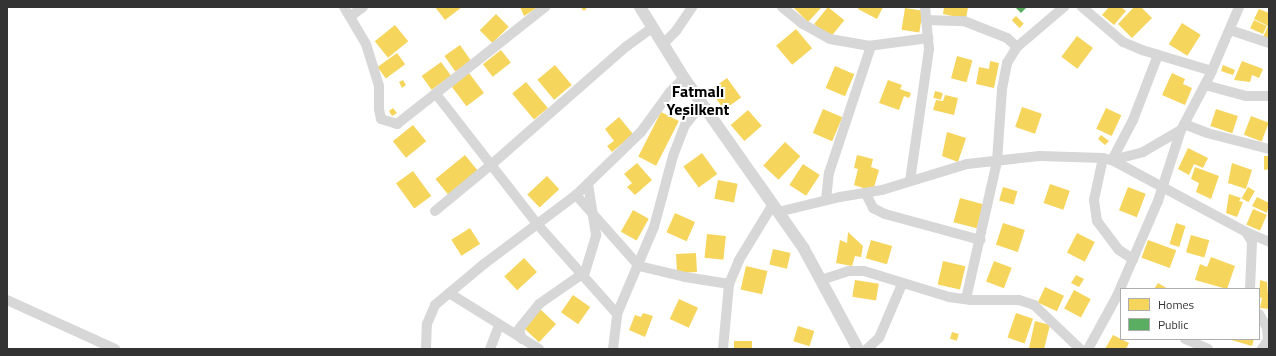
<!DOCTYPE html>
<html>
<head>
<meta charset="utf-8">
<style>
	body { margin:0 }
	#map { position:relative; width:1276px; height:356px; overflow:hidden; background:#fff; font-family:"Titillium Web",sans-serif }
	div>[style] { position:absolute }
	.homes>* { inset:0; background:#f6d55c; transform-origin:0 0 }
	.public>* { inset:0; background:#5aae61 }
	.minor>* { height:10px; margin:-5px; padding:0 5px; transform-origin:5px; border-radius:5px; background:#d7d7d7 }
	.tertiary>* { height:12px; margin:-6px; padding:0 6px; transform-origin:6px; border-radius:6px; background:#d7d7d7 }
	span { translate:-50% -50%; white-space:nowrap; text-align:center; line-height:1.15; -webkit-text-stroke:4px #fff; paint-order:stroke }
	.quarter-label { font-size:16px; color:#000; font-weight:700 }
	.frame { position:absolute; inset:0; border:8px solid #333; pointer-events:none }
	.legend { position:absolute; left:1120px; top:288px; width:140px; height:52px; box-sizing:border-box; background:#fff; border:1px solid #adadad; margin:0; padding:5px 7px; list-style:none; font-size:12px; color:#333 }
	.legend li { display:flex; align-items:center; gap:8px; height:20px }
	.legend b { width:20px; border:1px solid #adadad }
</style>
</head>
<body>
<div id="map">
	<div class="homes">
		<div style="clip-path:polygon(435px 7px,462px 7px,445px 20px)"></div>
		<div style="clip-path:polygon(520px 7px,538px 7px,524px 16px)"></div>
		<div style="clip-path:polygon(580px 7px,588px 7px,584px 11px)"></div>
		<div style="clip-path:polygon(793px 7px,822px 7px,808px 22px)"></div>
		<div style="left:828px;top:7px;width:21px;height:22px;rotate:39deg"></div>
		<div style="clip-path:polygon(859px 7px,883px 7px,877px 19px,858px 9px)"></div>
		<div style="clip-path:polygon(944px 7px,968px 7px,966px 19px,943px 14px)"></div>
		<div style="clip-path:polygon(1109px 7px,1121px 7px,1126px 11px,1114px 25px,1102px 15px)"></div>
		<div style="clip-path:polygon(1134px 7px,1141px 7px,1152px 18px,1132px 38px,1118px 24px)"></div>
		<div style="left:905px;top:8px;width:18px;height:22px;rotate:9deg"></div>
		<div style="clip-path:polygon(1259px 9px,1269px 13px,1268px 39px,1263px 37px,1268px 26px,1254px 19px)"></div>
		<div style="left:496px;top:14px;width:18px;height:23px;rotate:45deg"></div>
		<div style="left:1016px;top:16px;width:11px;height:6px;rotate:45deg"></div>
		<div style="left:1254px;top:20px;width:14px;height:9px;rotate:25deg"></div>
		<div style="left:1182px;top:23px;width:22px;height:25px;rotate:32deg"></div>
		<div style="left:395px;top:25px;width:21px;height:26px;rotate:51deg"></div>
		<div style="left:796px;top:29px;width:25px;height:26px;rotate:50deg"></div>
		<div style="left:1077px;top:36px;width:20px;height:26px;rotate:37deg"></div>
		<div style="left:460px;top:45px;width:19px;height:19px;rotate:55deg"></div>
		<div style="left:501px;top:50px;width:16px;height:23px;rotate:52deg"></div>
		<div style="left:397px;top:53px;width:14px;height:24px;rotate:54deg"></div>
		<div style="left:957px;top:56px;width:16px;height:23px;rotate:15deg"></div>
		<div style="clip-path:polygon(990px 61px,999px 63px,994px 88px,976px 84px,979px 67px,989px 69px)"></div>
		<div style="clip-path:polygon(1242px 61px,1263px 69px,1259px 78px,1252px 75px,1250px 82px,1234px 80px)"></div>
		<div style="left:441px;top:62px;width:17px;height:24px;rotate:54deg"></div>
		<div style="left:555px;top:65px;width:26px;height:23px;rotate:50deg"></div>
		<div style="clip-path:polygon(1223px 65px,1235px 70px,1233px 75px,1221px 71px)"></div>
		<div style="left:835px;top:66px;width:21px;height:24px;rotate:23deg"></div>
		<div style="left:469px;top:73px;width:25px;height:22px;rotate:53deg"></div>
		<div style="clip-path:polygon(1172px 73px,1185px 79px,1183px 84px,1192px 88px,1185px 105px,1162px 95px)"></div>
		<div style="left:727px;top:78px;width:24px;height:21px;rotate:54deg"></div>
		<div style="clip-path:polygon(403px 80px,406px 85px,402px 88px,399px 82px)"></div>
		<div style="clip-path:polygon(888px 80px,902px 85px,900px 89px,911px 93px,909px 98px,904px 96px,899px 110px,879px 103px)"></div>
		<div style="left:526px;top:82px;width:34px;height:18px;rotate:50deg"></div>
		<div style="left:935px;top:91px;width:8px;height:7px;rotate:14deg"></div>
		<div style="clip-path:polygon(945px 95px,958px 98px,954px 115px,933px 110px,936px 100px,943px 101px)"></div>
		<div style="left:1022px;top:107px;width:21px;height:21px;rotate:19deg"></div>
		<div style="clip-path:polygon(393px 108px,397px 113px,392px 116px,389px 111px)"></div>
		<div style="left:1106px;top:108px;width:17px;height:23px;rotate:25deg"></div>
		<div style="left:823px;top:109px;width:21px;height:26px;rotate:23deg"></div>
		<div style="left:1216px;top:109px;width:23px;height:18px;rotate:18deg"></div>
		<div style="left:748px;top:110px;width:21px;height:23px;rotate:49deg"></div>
		<div style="left:661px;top:112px;width:20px;height:50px;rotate:27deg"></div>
		<div style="left:1251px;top:116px;width:19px;height:20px;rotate:21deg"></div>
		<div style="clip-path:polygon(619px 117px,633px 134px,612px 152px,607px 146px,614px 141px,605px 129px)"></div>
		<div style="left:413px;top:125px;width:21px;height:26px;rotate:51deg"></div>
		<div style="clip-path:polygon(947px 132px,966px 138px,958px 162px,942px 156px)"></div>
		<div style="clip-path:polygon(1101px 135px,1109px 141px,1105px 145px,1098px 139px)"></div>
		<div style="left:785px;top:142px;width:21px;height:32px;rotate:43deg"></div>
		<div style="clip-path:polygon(1188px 148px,1208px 158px,1203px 168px,1194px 164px,1189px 175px,1178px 169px)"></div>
		<div style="left:702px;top:153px;width:26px;height:23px;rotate:54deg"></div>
		<div style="left:465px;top:155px;width:21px;height:38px;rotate:51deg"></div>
		<div style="clip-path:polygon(857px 155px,873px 159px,871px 167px,879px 170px,873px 191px,854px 185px,858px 169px,854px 168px)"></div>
		<div style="clip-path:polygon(1264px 156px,1268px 156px,1269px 169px,1264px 170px)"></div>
		<div style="clip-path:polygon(637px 163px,652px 180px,635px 195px,627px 187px,632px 183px,624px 174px)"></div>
		<div style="clip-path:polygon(1232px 163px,1252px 170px,1246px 189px,1228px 183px)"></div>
		<div style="left:803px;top:164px;width:20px;height:25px;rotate:33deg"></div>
		<div style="clip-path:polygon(1195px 167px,1219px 176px,1211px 199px,1196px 192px,1199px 183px,1191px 179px)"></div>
		<div style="left:413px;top:171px;width:31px;height:21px;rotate:54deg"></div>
		<div style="left:547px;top:176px;width:18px;height:27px;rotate:47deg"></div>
		<div style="left:718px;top:180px;width:20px;height:19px;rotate:11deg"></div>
		<div style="left:1050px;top:184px;width:21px;height:20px;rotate:19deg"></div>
		<div style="left:1003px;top:187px;width:15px;height:14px;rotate:16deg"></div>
		<div style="left:1128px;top:187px;width:19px;height:25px;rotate:21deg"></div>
		<div style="left:1248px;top:187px;width:8px;height:13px;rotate:30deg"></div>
		<div style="clip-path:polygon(1229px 194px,1241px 198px,1239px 201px,1243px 202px,1237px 217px,1226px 213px)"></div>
		<div style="clip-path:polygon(1257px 197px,1269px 203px,1267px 213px,1252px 206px)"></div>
		<div style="left:960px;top:198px;width:24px;height:25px;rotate:15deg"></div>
		<div style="left:1253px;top:209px;width:15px;height:17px;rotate:23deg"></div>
		<div style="left:633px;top:210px;width:18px;height:25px;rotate:29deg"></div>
		<div style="left:675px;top:213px;width:22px;height:21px;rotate:24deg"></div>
		<div style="left:1003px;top:223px;width:23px;height:23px;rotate:18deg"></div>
		<div style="left:1176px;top:223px;width:10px;height:22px;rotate:17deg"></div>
		<div style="left:470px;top:228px;width:19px;height:22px;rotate:58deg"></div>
		<div style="clip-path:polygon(848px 232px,863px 246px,861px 257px,855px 256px,852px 266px,836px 263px,840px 240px,847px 243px)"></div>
		<div style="left:1077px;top:233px;width:20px;height:22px;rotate:27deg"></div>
		<div style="left:707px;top:234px;width:19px;height:24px;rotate:6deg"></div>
		<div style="left:1191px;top:235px;width:19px;height:18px;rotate:16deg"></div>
		<div style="left:871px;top:240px;width:22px;height:19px;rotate:16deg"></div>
		<div style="left:1148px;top:240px;width:30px;height:19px;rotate:20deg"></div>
		<div style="left:773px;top:249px;width:18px;height:16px;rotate:13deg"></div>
		<div style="left:696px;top:253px;width:19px;height:20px;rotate:87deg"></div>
		<div style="clip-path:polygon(1211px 257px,1235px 266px,1227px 289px,1195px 280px,1200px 264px,1207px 267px)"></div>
		<div style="left:524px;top:258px;width:19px;height:27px;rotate:47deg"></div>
		<div style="left:943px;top:261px;width:23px;height:24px;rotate:13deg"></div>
		<div style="left:994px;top:261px;width:19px;height:22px;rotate:21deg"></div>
		<div style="left:746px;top:266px;width:22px;height:24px;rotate:13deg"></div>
		<div style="clip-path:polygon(1076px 275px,1084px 279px,1079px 287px,1071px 283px)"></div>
		<div style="left:855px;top:280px;width:24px;height:17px;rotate:9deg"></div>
		<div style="clip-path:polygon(1260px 280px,1267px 282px,1269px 309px,1260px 308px,1262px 298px,1259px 297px)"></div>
		<div style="clip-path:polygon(1158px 283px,1168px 289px,1154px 289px)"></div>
		<div style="left:1045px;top:287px;width:21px;height:17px;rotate:25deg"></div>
		<div style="left:1074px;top:290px;width:19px;height:21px;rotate:28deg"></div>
		<div style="left:573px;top:295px;width:21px;height:21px;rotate:35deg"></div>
		<div style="left:679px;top:299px;width:21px;height:22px;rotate:25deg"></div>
		<div style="left:540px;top:309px;width:22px;height:25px;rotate:43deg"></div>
		<div style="clip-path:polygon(643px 313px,653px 316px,645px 337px,629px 330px,635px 315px,641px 317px)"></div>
		<div style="left:1016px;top:313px;width:18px;height:26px;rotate:19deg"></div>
		<div style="clip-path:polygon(1035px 321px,1050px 325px,1044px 349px,1029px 348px)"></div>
		<div style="left:798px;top:326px;width:17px;height:16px;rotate:17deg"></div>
		<div style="left:952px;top:332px;width:7px;height:7px;rotate:16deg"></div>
		<div style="clip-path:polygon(1113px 335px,1129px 343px,1126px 349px,1105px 349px)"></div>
		<div style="clip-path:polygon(1228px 339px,1254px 339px,1252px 346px)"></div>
		<div style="left:734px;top:341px;width:18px;height:8px"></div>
	</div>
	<div class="public">
		<div style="clip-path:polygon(1015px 7px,1027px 7px,1021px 13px)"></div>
	</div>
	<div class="minor">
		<div style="left:344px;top:7px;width:43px;rotate:59.3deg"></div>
		<div style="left:366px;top:44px;width:44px;rotate:72.8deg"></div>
		<div style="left:379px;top:86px;width:23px;rotate:90deg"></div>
		<div style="left:379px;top:109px;width:10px;rotate:79deg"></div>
		<div style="left:381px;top:119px;width:17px;rotate:17deg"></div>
		<div style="left:397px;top:124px;width:189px;rotate:-38.3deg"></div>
		<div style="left:782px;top:7px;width:27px;rotate:39deg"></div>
		<div style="left:803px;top:24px;width:31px;rotate:29deg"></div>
		<div style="left:830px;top:39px;width:39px;rotate:10deg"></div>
		<div style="left:868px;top:46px;width:61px;rotate:-7.6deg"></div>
		<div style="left:1082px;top:7px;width:54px;rotate:40.5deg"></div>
		<div style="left:1123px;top:42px;width:21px;rotate:23deg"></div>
		<div style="left:1142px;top:50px;width:73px;rotate:16.7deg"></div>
		<div style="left:351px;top:16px;width:15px;rotate:-37deg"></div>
		<div style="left:926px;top:20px;width:38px;rotate:2deg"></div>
		<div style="left:964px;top:21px;width:46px;rotate:21.6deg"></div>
		<div style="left:1007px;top:38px;width:13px;rotate:42deg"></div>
		<div style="left:1230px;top:30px;width:41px;rotate:18.4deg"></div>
		<div style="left:663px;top:44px;width:18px;rotate:-45deg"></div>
		<div style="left:676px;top:31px;width:29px;rotate:-56deg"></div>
		<div style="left:1205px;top:85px;width:42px;rotate:15deg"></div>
		<div style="left:1246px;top:96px;width:23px"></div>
		<div style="left:436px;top:94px;width:166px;rotate:52.1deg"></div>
		<div style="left:538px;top:225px;width:119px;rotate:48.4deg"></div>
		<div style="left:1184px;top:124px;width:25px;rotate:21deg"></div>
		<div style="left:1207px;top:133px;width:64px;rotate:14.5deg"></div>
		<div style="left:1103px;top:158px;width:43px;rotate:102.1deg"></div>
		<div style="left:1094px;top:200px;width:21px;rotate:82deg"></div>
		<div style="left:1097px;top:221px;width:36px;rotate:53deg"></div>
		<div style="left:1119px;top:250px;width:17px;rotate:33deg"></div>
		<div style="left:1112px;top:160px;width:32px;rotate:-14deg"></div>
		<div style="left:1143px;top:152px;width:44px;rotate:-30.1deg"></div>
		<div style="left:1181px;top:130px;width:62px;rotate:-62.2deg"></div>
		<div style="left:1210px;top:75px;width:74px;rotate:-66.9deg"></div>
		<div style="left:1112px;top:160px;width:45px;rotate:-62.3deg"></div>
		<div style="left:1133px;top:120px;width:70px;rotate:-69deg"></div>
		<div style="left:910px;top:181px;width:133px;rotate:-81.8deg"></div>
		<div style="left:929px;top:49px;width:42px;rotate:-95.4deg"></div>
		<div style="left:866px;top:194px;width:16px;rotate:63deg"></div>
		<div style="left:873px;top:208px;width:13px;rotate:27deg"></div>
		<div style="left:885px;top:214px;width:99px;rotate:15.2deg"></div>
		<div style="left:576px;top:195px;width:95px;rotate:48.4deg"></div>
		<div style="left:639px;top:266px;width:47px;rotate:13.4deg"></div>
		<div style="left:685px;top:277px;width:45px;rotate:9deg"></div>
		<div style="left:826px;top:200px;width:27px;rotate:-84deg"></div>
		<div style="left:829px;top:173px;width:134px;rotate:-71.7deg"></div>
		<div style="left:435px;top:211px;width:74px;rotate:-39.5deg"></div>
		<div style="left:492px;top:164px;width:179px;rotate:-41.2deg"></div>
		<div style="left:627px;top:46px;width:32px;rotate:-36deg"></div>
		<div style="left:778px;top:212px;width:64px;rotate:-13.6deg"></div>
		<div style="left:840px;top:197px;width:43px;rotate:-9.5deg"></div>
		<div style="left:882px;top:190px;width:89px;rotate:-17deg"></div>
		<div style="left:967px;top:164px;width:73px;rotate:-6.3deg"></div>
		<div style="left:1040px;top:156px;width:63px;rotate:1.8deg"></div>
		<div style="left:1103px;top:158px;width:9px;rotate:13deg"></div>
		<div style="left:1112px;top:160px;width:152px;rotate:28.2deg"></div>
		<div style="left:1246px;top:232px;width:12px;rotate:59deg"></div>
		<div style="left:1252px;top:242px;width:47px;rotate:92.4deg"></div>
		<div style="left:1246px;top:232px;width:25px;rotate:23deg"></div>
		<div style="left:821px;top:280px;width:29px;rotate:-18deg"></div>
		<div style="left:849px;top:271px;width:15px"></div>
		<div style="left:864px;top:271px;width:89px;rotate:17deg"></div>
		<div style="left:949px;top:297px;width:22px;rotate:8deg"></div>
		<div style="left:971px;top:300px;width:48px"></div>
		<div style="left:1019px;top:300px;width:16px;rotate:18deg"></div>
		<div style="left:1034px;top:305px;width:64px;rotate:43.7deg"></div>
		<div style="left:449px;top:293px;width:106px;rotate:31.9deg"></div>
		<div style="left:966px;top:299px;width:141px;rotate:-77.3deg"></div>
		<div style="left:997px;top:161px;width:72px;rotate:-86deg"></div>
		<div style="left:1002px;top:89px;width:26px;rotate:-79deg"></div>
		<div style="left:1007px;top:63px;width:19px;rotate:-58deg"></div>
		<div style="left:1017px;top:47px;width:62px;rotate:-40.4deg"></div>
		<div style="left:7px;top:300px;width:119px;rotate:24.4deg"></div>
		<div style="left:1259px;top:314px;width:16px;rotate:60deg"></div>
		<div style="left:1267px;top:328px;width:12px;rotate:85deg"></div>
		<div style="left:1268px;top:340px;width:11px;rotate:124deg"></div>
		<div style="left:522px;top:339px;width:10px;rotate:-107deg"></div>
		<div style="left:519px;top:329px;width:32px;rotate:-51deg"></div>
		<div style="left:539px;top:304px;width:56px;rotate:-34.8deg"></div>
		<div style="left:585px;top:272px;width:39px;rotate:-73deg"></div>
		<div style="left:596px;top:235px;width:52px;rotate:-98.9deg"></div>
		<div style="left:1185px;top:339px;width:25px;rotate:23deg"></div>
		<div style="left:426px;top:349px;width:25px;rotate:-88deg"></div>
		<div style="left:427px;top:324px;width:21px;rotate:-67deg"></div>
		<div style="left:435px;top:305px;width:64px;rotate:-39.9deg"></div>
		<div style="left:484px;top:264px;width:115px;rotate:-36.9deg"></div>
		<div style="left:576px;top:195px;width:91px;rotate:-44.1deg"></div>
		<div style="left:641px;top:132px;width:49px;rotate:-54.1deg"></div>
		<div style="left:670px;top:92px;width:20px;rotate:-45deg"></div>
		<div style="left:490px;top:349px;width:25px;rotate:-69deg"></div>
		<div style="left:613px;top:349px;width:35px;rotate:-83deg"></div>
		<div style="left:617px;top:314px;width:95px;rotate:-67deg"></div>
		<div style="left:654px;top:227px;width:73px;rotate:-75deg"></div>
		<div style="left:673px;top:156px;width:33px;rotate:-69deg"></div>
		<div style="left:685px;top:125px;width:27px;rotate:-51deg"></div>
		<div style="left:723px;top:349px;width:65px;rotate:-84.7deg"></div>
		<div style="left:729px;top:284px;width:26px;rotate:-67deg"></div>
		<div style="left:739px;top:260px;width:66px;rotate:-58.7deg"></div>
		<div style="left:867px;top:349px;width:16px;rotate:-43deg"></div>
		<div style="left:879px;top:338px;width:59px;rotate:-66.9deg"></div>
		<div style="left:1088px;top:349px;width:60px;rotate:-61.3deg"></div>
		<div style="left:1117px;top:296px;width:103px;rotate:-66.7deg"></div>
		<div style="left:1158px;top:201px;width:75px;rotate:-72.1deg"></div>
	</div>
	<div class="tertiary">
		<div style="left:640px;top:7px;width:84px;rotate:58.2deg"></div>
		<div style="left:684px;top:78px;width:209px;rotate:54.9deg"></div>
		<div style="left:804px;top:249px;width:114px;rotate:61.6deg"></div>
	</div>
	<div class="quarter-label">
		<span style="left:698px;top:100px">Fatmalı<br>Yeşilkent</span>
	</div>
	<div class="frame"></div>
	<ul class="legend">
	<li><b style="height:11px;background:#f6d55c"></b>Homes</li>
	<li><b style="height:11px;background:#5aae61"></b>Public</li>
	</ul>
</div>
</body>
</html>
